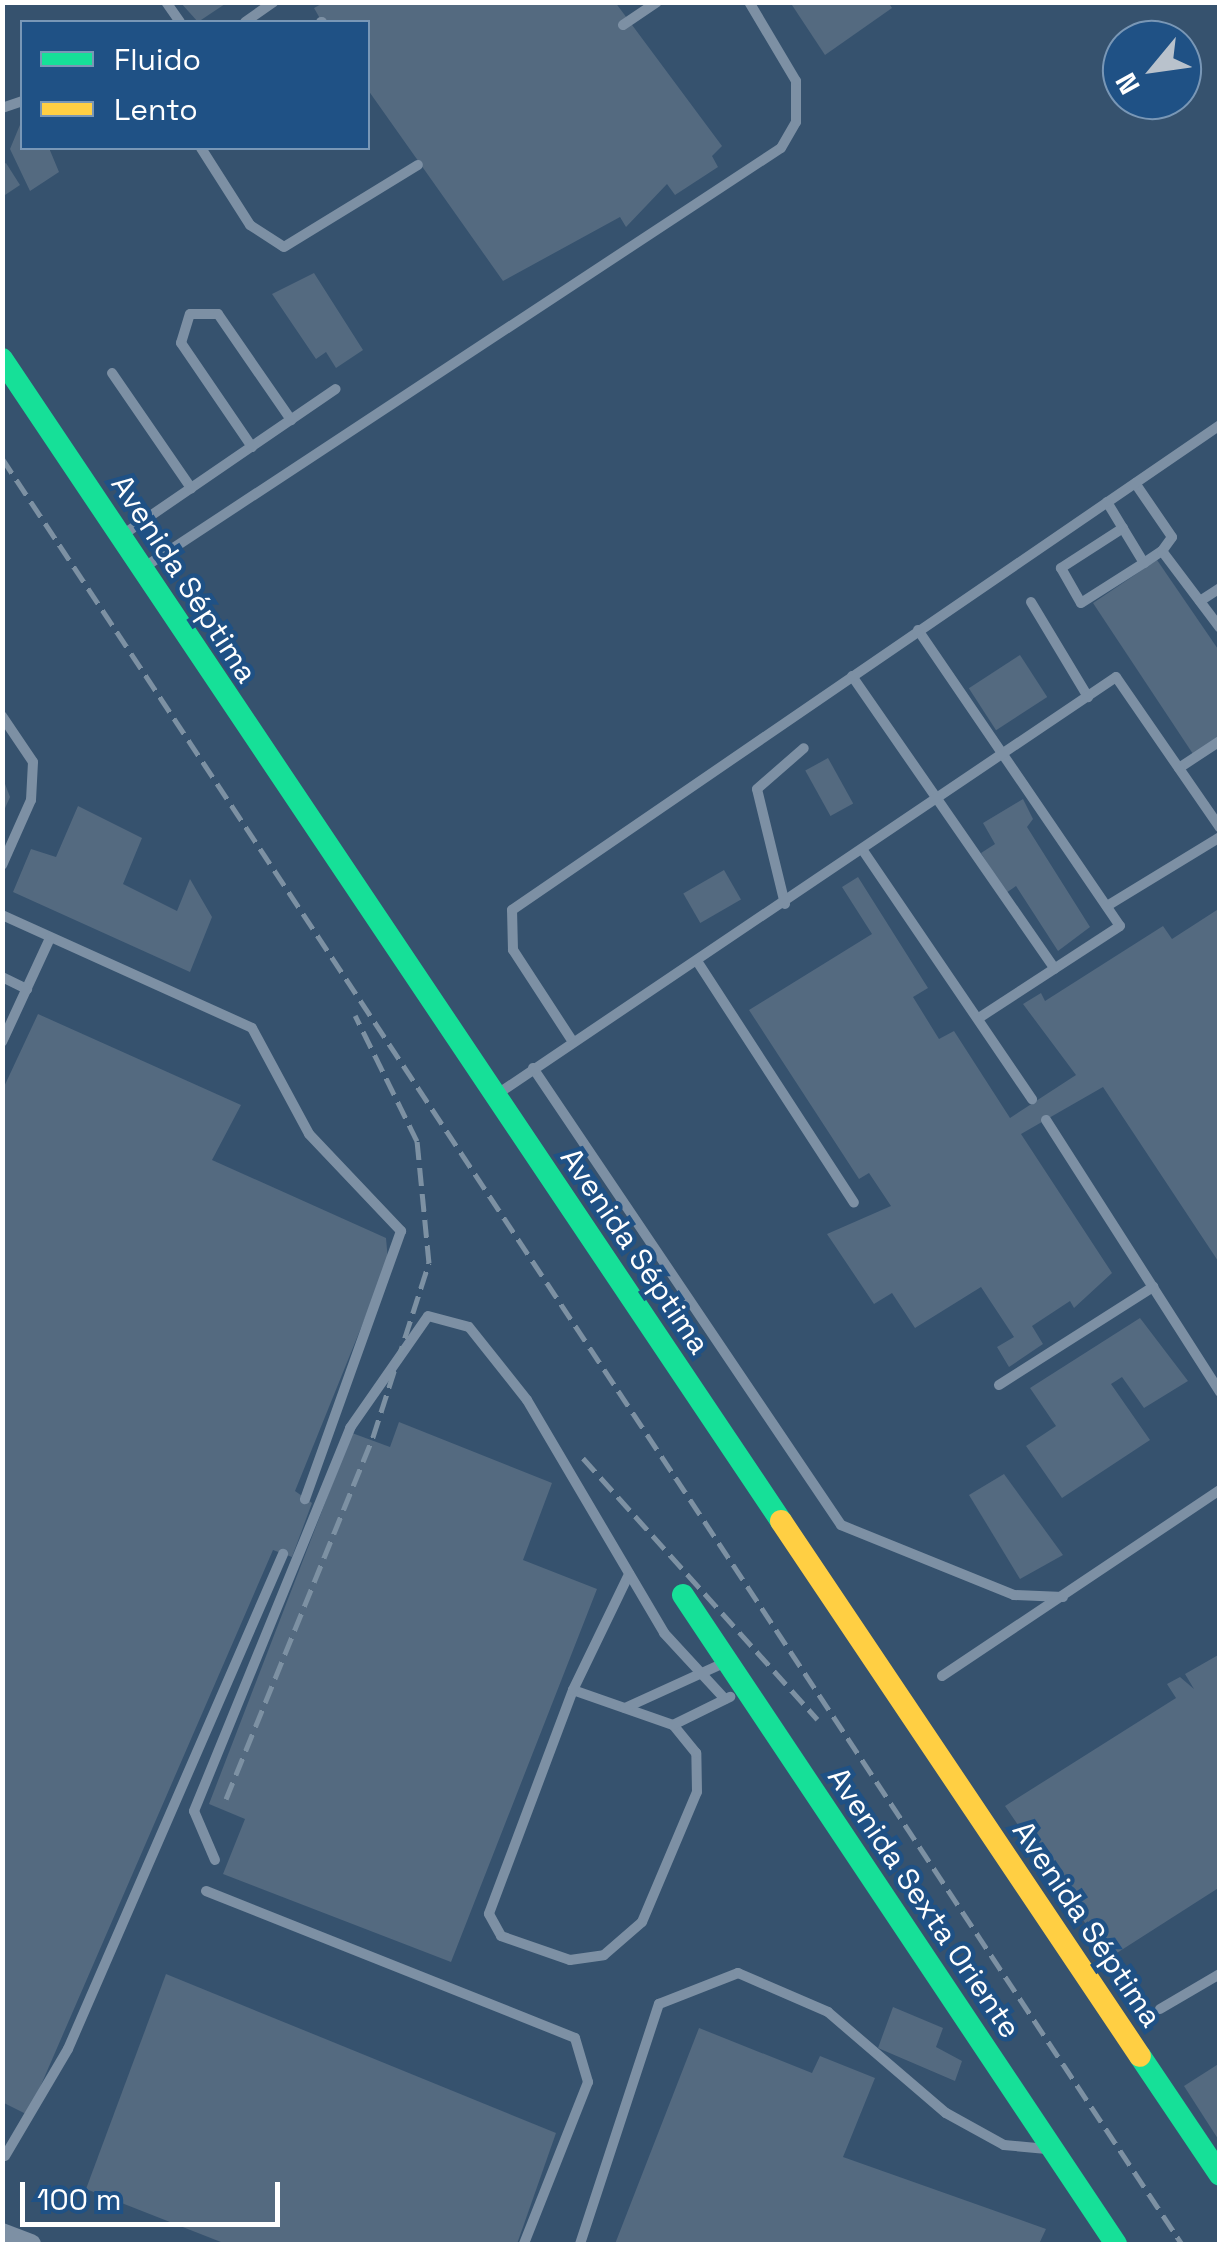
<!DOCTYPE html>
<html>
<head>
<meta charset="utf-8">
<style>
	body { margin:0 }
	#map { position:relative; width:1222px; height:2247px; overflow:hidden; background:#36526e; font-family:"Space Grotesk",sans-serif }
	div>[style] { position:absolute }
	.building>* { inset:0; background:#546a80; transform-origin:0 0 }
	.lane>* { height:10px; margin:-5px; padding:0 5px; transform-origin:5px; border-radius:5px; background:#7d90a4 }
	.street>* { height:20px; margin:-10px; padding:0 10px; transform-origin:10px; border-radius:10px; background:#7d90a4 }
	.fast>* { height:22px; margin:-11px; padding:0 11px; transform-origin:11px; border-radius:11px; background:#16e098 }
	.slow>* { height:22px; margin:-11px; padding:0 11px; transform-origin:11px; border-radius:11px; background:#ffcf43 }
	.rail>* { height:5px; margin-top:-2.5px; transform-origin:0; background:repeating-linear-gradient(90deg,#7d91a3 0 18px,transparent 0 26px) }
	span { translate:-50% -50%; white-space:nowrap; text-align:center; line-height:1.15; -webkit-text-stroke:9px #1f5185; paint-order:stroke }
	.street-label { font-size:30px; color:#fff }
	.frame { position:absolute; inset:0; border:5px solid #fff; pointer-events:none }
	.legend { position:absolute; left:20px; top:20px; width:350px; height:130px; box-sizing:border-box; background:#1f5185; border:2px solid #7997b6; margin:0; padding:12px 18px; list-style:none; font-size:30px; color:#fff }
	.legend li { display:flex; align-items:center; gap:20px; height:50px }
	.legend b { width:50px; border:2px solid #7997b6 }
	.north { position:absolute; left:1102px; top:20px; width:100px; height:100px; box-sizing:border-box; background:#1f5185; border:2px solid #7997b6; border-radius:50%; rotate:241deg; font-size:28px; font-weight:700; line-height:40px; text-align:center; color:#fff }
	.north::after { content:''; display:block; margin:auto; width:35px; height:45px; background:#b9c2cc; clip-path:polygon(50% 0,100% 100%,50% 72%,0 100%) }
	.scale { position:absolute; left:20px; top:2182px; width:260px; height:45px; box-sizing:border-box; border:5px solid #fff; border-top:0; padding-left:12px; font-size:30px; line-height:35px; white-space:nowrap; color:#fff; -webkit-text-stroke:8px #1f5185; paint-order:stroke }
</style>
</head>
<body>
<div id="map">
	<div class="building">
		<div style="clip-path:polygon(180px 2px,228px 2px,198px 22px)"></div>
		<div style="clip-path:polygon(325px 2px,615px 2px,722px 146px,712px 156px,718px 167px,675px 195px,667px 184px,626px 227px,620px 217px,503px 281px,368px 90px,368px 22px,322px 22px,314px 8px)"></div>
		<div style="clip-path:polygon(790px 2px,888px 2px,892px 8px,825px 55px)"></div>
		<div style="clip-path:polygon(22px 120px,22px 148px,49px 148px,59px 172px,30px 191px,10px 149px)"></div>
		<div style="clip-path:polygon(6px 163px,20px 185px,2px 197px,2px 165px)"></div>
		<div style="clip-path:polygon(314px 273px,363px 350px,336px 368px,326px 352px,316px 359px,272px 294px)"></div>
		<div style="clip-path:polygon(1157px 560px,1220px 652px,1220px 737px,1193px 754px,1093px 603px)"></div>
		<div style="left:1020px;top:655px;width:50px;height:61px;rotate:57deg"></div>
		<div style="left:828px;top:758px;width:52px;height:26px;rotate:61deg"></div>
		<div style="clip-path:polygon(2px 776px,10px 797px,2px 815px)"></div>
		<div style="clip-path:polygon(1023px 799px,1033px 819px,1027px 827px,1090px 927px,1058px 951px,1016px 886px,1006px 893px,981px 853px,995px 844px,983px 823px)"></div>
		<div style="clip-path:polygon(78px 806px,142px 838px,123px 884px,177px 911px,190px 879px,212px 917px,190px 972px,13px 892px,31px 849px,56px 857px)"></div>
		<div style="left:724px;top:870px;width:34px;height:47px;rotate:60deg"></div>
		<div style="clip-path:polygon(858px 877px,928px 988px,913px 997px,939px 1039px,954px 1031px,1010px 1118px,1076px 1075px,1023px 1004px,1041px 993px,1045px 1001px,1163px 926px,1172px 939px,1220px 908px,1220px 1264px,1103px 1087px,1021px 1134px,1112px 1273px,1074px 1308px,1070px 1301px,1032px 1326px,1043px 1344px,1009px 1367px,997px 1347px,1014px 1337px,981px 1287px,915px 1328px,892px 1293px,874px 1304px,827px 1234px,891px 1206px,869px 1173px,859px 1179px,749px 1010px,872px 934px,842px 887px)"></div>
		<div style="clip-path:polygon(38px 1014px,241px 1105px,212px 1160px,386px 1238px,388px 1261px,295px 1491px,312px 1503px,292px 1557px,273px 1550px,28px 2115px,2px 2102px,2px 1091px)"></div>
		<div style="clip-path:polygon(1140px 1318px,1188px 1381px,1144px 1408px,1122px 1377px,1111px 1384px,1150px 1440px,1062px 1498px,1026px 1446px,1056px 1426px,1030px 1388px)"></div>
		<div style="clip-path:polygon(399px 1422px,552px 1483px,523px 1560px,597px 1589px,451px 1962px,223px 1874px,245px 1819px,209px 1804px,352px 1433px,390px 1447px)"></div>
		<div style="clip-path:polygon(1004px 1474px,1063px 1555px,1020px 1579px,969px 1495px)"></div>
		<div style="clip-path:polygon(1220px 1654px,1220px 1887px,1109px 1958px,1005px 1806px,1176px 1698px,1167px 1684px,1180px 1677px,1194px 1689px,1185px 1674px)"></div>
		<div style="clip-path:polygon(166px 1974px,556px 2133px,517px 2244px,226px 2244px,86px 2189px)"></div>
		<div style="clip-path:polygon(893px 2007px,943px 2028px,936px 2047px,962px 2061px,955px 2081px,878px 2048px)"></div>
		<div style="clip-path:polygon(699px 2028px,812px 2073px,820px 2056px,875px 2078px,843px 2157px,1046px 2229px,1039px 2244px,615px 2244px)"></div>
		<div style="clip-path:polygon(1220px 2063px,1220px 2142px,1184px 2086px)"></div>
	</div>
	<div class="lane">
		<div style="left:166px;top:2px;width:24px;rotate:55deg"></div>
		<div style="left:245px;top:22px;width:35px;rotate:-35deg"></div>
		<div style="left:321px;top:22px;width:1px"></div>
		<div style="left:623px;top:25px;width:41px;rotate:-34.1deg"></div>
		<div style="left:2px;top:108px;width:21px;rotate:-19deg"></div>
		<div style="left:201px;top:148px;width:91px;rotate:57.5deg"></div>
		<div style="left:250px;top:225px;width:40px;rotate:32.9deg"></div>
		<div style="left:284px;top:247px;width:157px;rotate:-31.5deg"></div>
		<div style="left:112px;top:373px;width:140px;rotate:55.5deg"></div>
		<div style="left:252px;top:447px;width:126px;rotate:-124.3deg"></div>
		<div style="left:181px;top:343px;width:30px;rotate:-73deg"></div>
		<div style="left:190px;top:314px;width:28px"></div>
		<div style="left:218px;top:314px;width:129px;rotate:55.4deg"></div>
		<div style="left:1107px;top:502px;width:71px;rotate:58.8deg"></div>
		<div style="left:1144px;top:563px;width:22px;rotate:-34deg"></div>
		<div style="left:1162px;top:551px;width:17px;rotate:-54deg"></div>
		<div style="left:1172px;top:537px;width:65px;rotate:-124.4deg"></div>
		<div style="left:1123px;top:528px;width:74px;rotate:147.2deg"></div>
		<div style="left:1061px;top:568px;width:40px;rotate:60.3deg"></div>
		<div style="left:1081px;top:603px;width:75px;rotate:-32.4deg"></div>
		<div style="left:121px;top:536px;width:260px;rotate:-34.4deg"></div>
		<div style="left:1162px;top:551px;width:96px;rotate:53deg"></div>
		<div style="left:146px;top:566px;width:760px;rotate:-33.36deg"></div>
		<div style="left:781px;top:148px;width:30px;rotate:-60deg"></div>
		<div style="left:796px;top:122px;width:41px;rotate:-90deg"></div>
		<div style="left:796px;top:81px;width:92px;rotate:-120.7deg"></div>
		<div style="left:1200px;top:601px;width:24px;rotate:-33deg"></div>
		<div style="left:1031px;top:602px;width:111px;rotate:59deg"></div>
		<div style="left:918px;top:630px;width:358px;rotate:55.7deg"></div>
		<div style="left:1120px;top:926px;width:168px;rotate:146.9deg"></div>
		<div style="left:852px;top:676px;width:356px;rotate:55.3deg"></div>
		<div style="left:2px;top:716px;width:55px;rotate:56deg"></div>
		<div style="left:33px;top:762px;width:38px;rotate:93deg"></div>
		<div style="left:31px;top:800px;width:71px;rotate:114deg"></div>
		<div style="left:1179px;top:768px;width:49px;rotate:-33.4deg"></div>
		<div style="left:864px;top:852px;width:299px;rotate:55.8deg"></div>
		<div style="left:785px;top:904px;width:118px;rotate:-103.7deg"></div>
		<div style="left:757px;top:789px;width:62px;rotate:-41.1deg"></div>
		<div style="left:1107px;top:906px;width:132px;rotate:-31.4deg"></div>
		<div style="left:2px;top:915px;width:274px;rotate:24.3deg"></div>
		<div style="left:252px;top:1028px;width:120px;rotate:61.7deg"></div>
		<div style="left:309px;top:1134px;width:134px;rotate:46.5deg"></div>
		<div style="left:401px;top:1231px;width:285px;rotate:109.7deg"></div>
		<div style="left:697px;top:961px;width:288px;rotate:57deg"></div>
		<div style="left:2px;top:977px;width:28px;rotate:26deg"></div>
		<div style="left:2px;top:1042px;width:115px;rotate:-65.2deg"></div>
		<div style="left:573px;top:1042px;width:110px;rotate:-123.1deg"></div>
		<div style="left:513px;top:950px;width:40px;rotate:-91.4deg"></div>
		<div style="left:512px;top:910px;width:858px;rotate:-34.41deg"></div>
		<div style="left:533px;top:1068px;width:551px;rotate:56.02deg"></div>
		<div style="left:841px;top:1525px;width:187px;rotate:22deg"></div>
		<div style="left:1014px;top:1595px;width:49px;rotate:2.3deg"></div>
		<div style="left:499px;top:1093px;width:744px;rotate:-33.99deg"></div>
		<div style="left:1116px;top:677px;width:183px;rotate:55.4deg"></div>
		<div style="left:1046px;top:1120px;width:323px;rotate:57.4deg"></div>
		<div style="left:999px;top:1385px;width:183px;rotate:-32.5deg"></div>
		<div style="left:942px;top:1676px;width:334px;rotate:-33.8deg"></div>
		<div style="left:573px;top:1690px;width:239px;rotate:110.6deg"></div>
		<div style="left:489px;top:1914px;width:25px;rotate:61deg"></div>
		<div style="left:501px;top:1936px;width:73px;rotate:19.2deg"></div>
		<div style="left:570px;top:1960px;width:34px;rotate:-8deg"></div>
		<div style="left:604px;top:1955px;width:50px;rotate:-41deg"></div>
		<div style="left:642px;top:1922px;width:141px;rotate:-67.1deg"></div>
		<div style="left:697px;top:1792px;width:39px;rotate:-91deg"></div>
		<div style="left:696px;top:1753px;width:36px;rotate:-129deg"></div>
		<div style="left:673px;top:1725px;width:106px;rotate:-160.7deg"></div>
		<div style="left:573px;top:1690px;width:129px;rotate:-64.2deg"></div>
		<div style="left:625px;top:1708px;width:111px;rotate:-24.5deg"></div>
		<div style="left:673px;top:1725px;width:64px;rotate:-26.2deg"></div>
		<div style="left:215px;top:1860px;width:53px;rotate:-113.2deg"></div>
		<div style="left:194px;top:1811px;width:414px;rotate:-67.8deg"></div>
		<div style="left:350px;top:1428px;width:136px;rotate:-55.1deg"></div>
		<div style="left:428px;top:1316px;width:42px;rotate:15deg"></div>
		<div style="left:469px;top:1327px;width:93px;rotate:51.5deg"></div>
		<div style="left:527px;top:1400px;width:270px;rotate:59.5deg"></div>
		<div style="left:664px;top:1633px;width:90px;rotate:47.3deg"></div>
		<div style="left:206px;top:1891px;width:397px;rotate:21.7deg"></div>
		<div style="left:575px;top:2038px;width:46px;rotate:73.5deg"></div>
		<div style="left:588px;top:2082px;width:174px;rotate:111.6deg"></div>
		<div style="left:1160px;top:2009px;width:69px;rotate:-30.3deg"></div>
		<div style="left:5px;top:2156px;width:124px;rotate:-59.5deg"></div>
		<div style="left:68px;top:2049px;width:540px;rotate:-66.52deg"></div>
		<div style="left:580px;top:2244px;width:253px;rotate:-71.8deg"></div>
		<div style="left:659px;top:2004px;width:85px;rotate:-21.4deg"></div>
		<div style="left:738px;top:1973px;width:98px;rotate:23.4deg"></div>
		<div style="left:828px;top:2012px;width:155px;rotate:40.6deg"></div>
		<div style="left:946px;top:2113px;width:66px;rotate:28.9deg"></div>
		<div style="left:1004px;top:2145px;width:43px;rotate:5.3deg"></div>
	</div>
	<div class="street">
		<div style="left:2px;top:2233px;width:31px;rotate:21deg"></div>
	</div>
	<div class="fast">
		<div style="left:2px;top:359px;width:1399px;rotate:56.16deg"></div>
		<div style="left:683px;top:1595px;width:780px;rotate:56.29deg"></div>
		<div style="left:1140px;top:2056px;width:143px;rotate:56.1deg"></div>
	</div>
	<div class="slow">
		<div style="left:781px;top:1521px;width:644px;rotate:56.14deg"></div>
	</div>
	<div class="rail">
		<div style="left:2px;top:458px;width:2141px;rotate:56.55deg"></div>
		<div style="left:583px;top:1458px;width:351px;rotate:48.1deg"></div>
		<div style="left:226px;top:1799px;width:391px;rotate:-67.9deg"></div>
		<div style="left:373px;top:1437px;width:183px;rotate:-72.2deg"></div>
		<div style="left:429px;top:1263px;width:123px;rotate:-95.6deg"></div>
		<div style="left:417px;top:1141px;width:140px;rotate:-116.2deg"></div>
	</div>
	<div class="street-label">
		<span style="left:184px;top:579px;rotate:57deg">Avenida Séptima</span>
		<span style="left:635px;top:1251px;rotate:56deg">Avenida Séptima</span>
		<span style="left:924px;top:1903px;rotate:56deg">Avenida Sexta Oriente</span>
		<span style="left:1087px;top:1924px;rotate:56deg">Avenida Séptima</span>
	</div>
	<div class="frame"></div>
	<ul class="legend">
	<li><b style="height:12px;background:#16e098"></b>Fluido</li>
	<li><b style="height:12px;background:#ffcf43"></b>Lento</li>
	</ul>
	<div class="north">N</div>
	<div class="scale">100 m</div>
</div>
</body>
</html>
